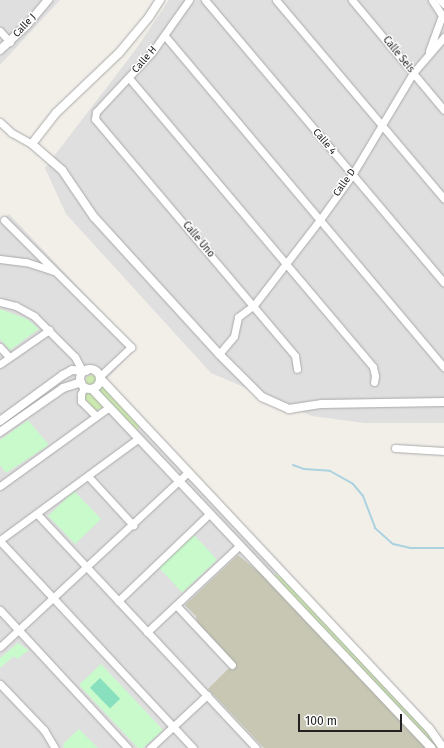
<!DOCTYPE html>
<html>
<head>
<meta charset="utf-8">
<style>
	body { margin:0 }
	#map { position:relative; width:444px; height:748px; overflow:hidden; background:#f2efe9; font-family:"Fira Sans",sans-serif }
	div>[style] { position:absolute }
	.residential>* { inset:0; background:#e0dfdf }
	.construction>* { inset:0; background:#c7c7b4 }
	.grass>* { inset:0; background:#cdebb0; transform-origin:0 0 }
	.round { border-radius:50% }
	.park>* { inset:0; background:#c8facc; transform-origin:0 0 }
	.pitch>* { inset:0; background:#88e0be; transform-origin:0 0 }
	.stream>* { height:2px; margin:-1px; padding:0 1px; transform-origin:1px; border-radius:1px; background:#aad3df }
	.roads { filter:drop-shadow(0 0 1px #a9a9a9) drop-shadow(0 0 1px #a9a9a9) }
	.minor>* { height:7px; margin:-3.5px; padding:0 3.5px; transform-origin:3.5px; border-radius:3.5px; background:#fff }
	.tertiary>* { height:8px; margin:-4px; padding:0 4px; transform-origin:4px; border-radius:4px; background:#fff }
	.tertiary>.ring { margin:-4px; padding:0; box-sizing:content-box; background:none; border:8px solid #fff; border-radius:50% }
	span { translate:-50% -50%; white-space:nowrap; text-align:center; line-height:1.15; -webkit-text-stroke:3px #fff; paint-order:stroke }
	.street-label { font-size:10px; color:#222 }
	.scale { position:absolute; left:298px; top:714px; width:104px; height:18px; box-sizing:border-box; border:2px solid #222; border-top:0; padding-left:5px; font-size:12px; line-height:14px; white-space:nowrap; color:#222; -webkit-text-stroke:3px #fff; paint-order:stroke }
</style>
</head>
<body>
<div id="map">
	<div class="residential">
		<div style="clip-path:polygon(0 0,60px 0,0 65px)"></div>
		<div style="clip-path:polygon(169px 0,444px 0,444px 423px,364px 423px,312px 416px,211px 373px,66px 214px,45px 168px,136px 49px)"></div>
		<div style="clip-path:polygon(9px 214px,136px 348px,107px 379px,284px 569px,211px 636px,311px 748px,0 748px,0 220px)"></div>
	</div>
	<div class="construction">
		<div style="clip-path:polygon(238px 555px,265px 577px,426px 748px,264px 748px,208px 689px,233px 664px,197px 623px,196px 616px,185px 605px)"></div>
	</div>
	<div class="grass">
		<div class="round" style="left:85.5px;top:374.5px;width:11px;height:11px"></div>
		<div style="left:102px;top:385px;width:56px;height:6px;rotate:47deg"></div>
		<div style="clip-path:polygon(86px 392px,90px 392px,103px 406px,102px 408px,95px 410px,86px 400px,84px 395px)"></div>
		<div style="clip-path:polygon(276px 574px,288px 582px,426px 729px,440px 748px,435px 748px,309px 614px,274px 575px)"></div>
	</div>
	<div class="park">
		<div style="clip-path:polygon(0 309px,27px 319px,39px 329px,10px 350px,0 339px)"></div>
		<div style="clip-path:polygon(28px 420px,49px 445px,6px 473px,0 465px,0 440px)"></div>
		<div style="left:74px;top:491px;width:39px;height:36px;rotate:46deg"></div>
		<div style="left:194px;top:535px;width:34px;height:48px;rotate:47deg"></div>
		<div style="clip-path:polygon(18px 643px,29px 650px,17px 659px,14px 656px,0 668px,0 658px)"></div>
		<div style="clip-path:polygon(101px 664px,163px 730px,143px 748px,138px 748px,79px 685px)"></div>
		<div style="clip-path:polygon(79px 729px,98px 748px,64px 748px,63px 744px)"></div>
	</div>
	<div class="pitch">
		<div style="left:100px;top:678px;width:29px;height:14px;rotate:46deg"></div>
	</div>
	<div class="stream">
		<div style="left:293px;top:465px;width:12px;rotate:20deg"></div>
		<div style="left:304px;top:469px;width:26px;rotate:4deg"></div>
		<div style="left:330px;top:471px;width:26px;rotate:29deg"></div>
		<div style="left:353px;top:484px;width:16px;rotate:50deg"></div>
		<div style="left:363px;top:496px;width:34px;rotate:69deg"></div>
		<div style="left:375px;top:528px;width:24px;rotate:42deg"></div>
		<div style="left:393px;top:544px;width:17px;rotate:13deg"></div>
		<div style="left:410px;top:548px;width:34px"></div>
	</div>
	<div class="roads">
		<div class="minor">
			<div style="left:189px;top:0;width:64px;rotate:125.4deg"></div>
			<div style="left:152px;top:52px;width:82px;rotate:133deg"></div>
			<div style="left:96px;top:112px;width:7px;rotate:98deg"></div>
			<div style="left:95px;top:119px;width:310px;rotate:49.8deg"></div>
			<div style="left:295px;top:356px;width:13px;rotate:81deg"></div>
			<div style="left:205px;top:0;width:370px;rotate:49.8deg"></div>
			<div style="left:276px;top:0;width:260px;rotate:49.8deg"></div>
			<div style="left:352px;top:0;width:143px;rotate:50.1deg"></div>
			<div style="left:432px;top:0;width:17px;rotate:57deg"></div>
			<div style="left:440px;top:0;width:6px;rotate:45deg"></div>
			<div style="left:0;top:31px;width:15px;rotate:48deg"></div>
			<div style="left:165px;top:36px;width:433px;rotate:49.9deg"></div>
			<div style="left:429px;top:51px;width:35px;rotate:-70deg"></div>
			<div style="left:129px;top:78px;width:378px;rotate:49.8deg"></div>
			<div style="left:373px;top:367px;width:9px;rotate:77deg"></div>
			<div style="left:375px;top:376px;width:6px;rotate:99deg"></div>
			<div style="left:0;top:122px;width:16px;rotate:43deg"></div>
			<div style="left:12px;top:133px;width:23px;rotate:29deg"></div>
			<div style="left:4px;top:220px;width:180px;rotate:45deg"></div>
			<div style="left:131px;top:347px;width:42px;rotate:136.9deg"></div>
			<div style="left:0;top:259px;width:26px;rotate:7deg"></div>
			<div style="left:26px;top:262px;width:29px;rotate:18deg"></div>
			<div style="left:0;top:302px;width:16px;rotate:14deg"></div>
			<div style="left:16px;top:306px;width:21px;rotate:29deg"></div>
			<div style="left:34px;top:316px;width:58px;rotate:45deg"></div>
			<div style="left:75px;top:357px;width:15px;rotate:62deg"></div>
			<div style="left:0;top:347px;width:13px;rotate:48deg"></div>
			<div style="left:219px;top:354px;width:23px;rotate:-50deg"></div>
			<div style="left:234px;top:336px;width:19px;rotate:-78deg"></div>
			<div style="left:238px;top:317px;width:20px;rotate:-37deg"></div>
			<div style="left:254px;top:305px;width:106px;rotate:-52.3deg"></div>
			<div style="left:319px;top:221px;width:57px;rotate:-54.3deg"></div>
			<div style="left:352px;top:175px;width:119px;rotate:-59.1deg"></div>
			<div style="left:413px;top:73px;width:48px;rotate:-49.3deg"></div>
			<div style="left:0;top:364px;width:60px;rotate:-34.8deg"></div>
			<div style="left:84px;top:387px;width:8px;rotate:113deg"></div>
			<div style="left:81px;top:394px;width:7px;rotate:90deg"></div>
			<div style="left:81px;top:401px;width:21px;rotate:45deg"></div>
			<div style="left:395px;top:448px;width:49px;rotate:3.5deg"></div>
			<div style="left:88px;top:476px;width:67px;rotate:47.4deg"></div>
			<div style="left:0;top:486px;width:135px;rotate:-35.9deg"></div>
			<div style="left:37px;top:514px;width:320px;rotate:46.9deg"></div>
			<div style="left:0;top:540px;width:172px;rotate:-36.3deg"></div>
			<div style="left:0;top:541px;width:283px;rotate:47deg"></div>
			<div style="left:118px;top:601px;width:127px;rotate:-43.7deg"></div>
			<div style="left:176px;top:605px;width:82px;rotate:47deg"></div>
			<div style="left:0;top:610px;width:188px;rotate:47.2deg"></div>
			<div style="left:147px;top:632px;width:127px;rotate:-43.1deg"></div>
			<div style="left:0;top:647px;width:257px;rotate:-42.9deg"></div>
			<div style="left:0;top:684px;width:64px;rotate:46.3deg"></div>
			<div style="left:44px;top:730px;width:21px;rotate:59deg"></div>
			<div style="left:150px;top:748px;width:78px;rotate:-42.9deg"></div>
		</div>
		<div class="tertiary">
			<div style="left:160px;top:0;width:20px;rotate:123deg"></div>
			<div style="left:149px;top:17px;width:47px;rotate:129.8deg"></div>
			<div style="left:119px;top:53px;width:87px;rotate:136.4deg"></div>
			<div style="left:56px;top:113px;width:39px;rotate:128deg"></div>
			<div style="left:32px;top:144px;width:40px;rotate:41deg"></div>
			<div style="left:62px;top:170px;width:57px;rotate:55.8deg"></div>
			<div style="left:94px;top:217px;width:185px;rotate:47.6deg"></div>
			<div style="left:219px;top:354px;width:61px;rotate:45deg"></div>
			<div style="left:262px;top:397px;width:30px;rotate:24deg"></div>
			<div style="left:289px;top:409px;width:33px;rotate:-9deg"></div>
			<div style="left:322px;top:404px;width:122px;rotate:-0.9deg"></div>
			<div style="left:0;top:50px;width:37px;rotate:-43deg"></div>
			<div style="left:27px;top:25px;width:33px;rotate:-50deg"></div>
			<div class="ring" style="left:80px;top:369px;width:12px;height:12px"></div>
			<div style="left:100px;top:378px;width:480px;rotate:46.8deg"></div>
			<div style="left:429px;top:728px;width:24px;rotate:55deg"></div>
			<div style="left:92px;top:389px;width:494px;rotate:46.6deg"></div>
			<div style="left:0;top:421px;width:78px;rotate:-36.1deg"></div>
			<div style="left:63px;top:375px;width:10px;rotate:-29deg"></div>
			<div style="left:72px;top:370px;width:14px;rotate:4deg"></div>
			<div style="left:0;top:432px;width:77px;rotate:-34.9deg"></div>
			<div style="left:63px;top:388px;width:19px;rotate:-18deg"></div>
		</div>
	</div>
	<div class="street-label">
		<span style="left:25px;top:26px;rotate:-47deg">Calle J</span>
		<span style="left:398px;top:55px;rotate:51deg">Calle Seis</span>
		<span style="left:145px;top:60px;rotate:-49deg">Calle H</span>
		<span style="left:324px;top:142px;rotate:50deg">Calle 4</span>
		<span style="left:345px;top:183px;rotate:-55deg">Calle D</span>
		<span style="left:198px;top:240px;rotate:50deg">Calle Uno</span>
	</div>
	<div class="scale">100 m</div>
</div>
</body>
</html>
